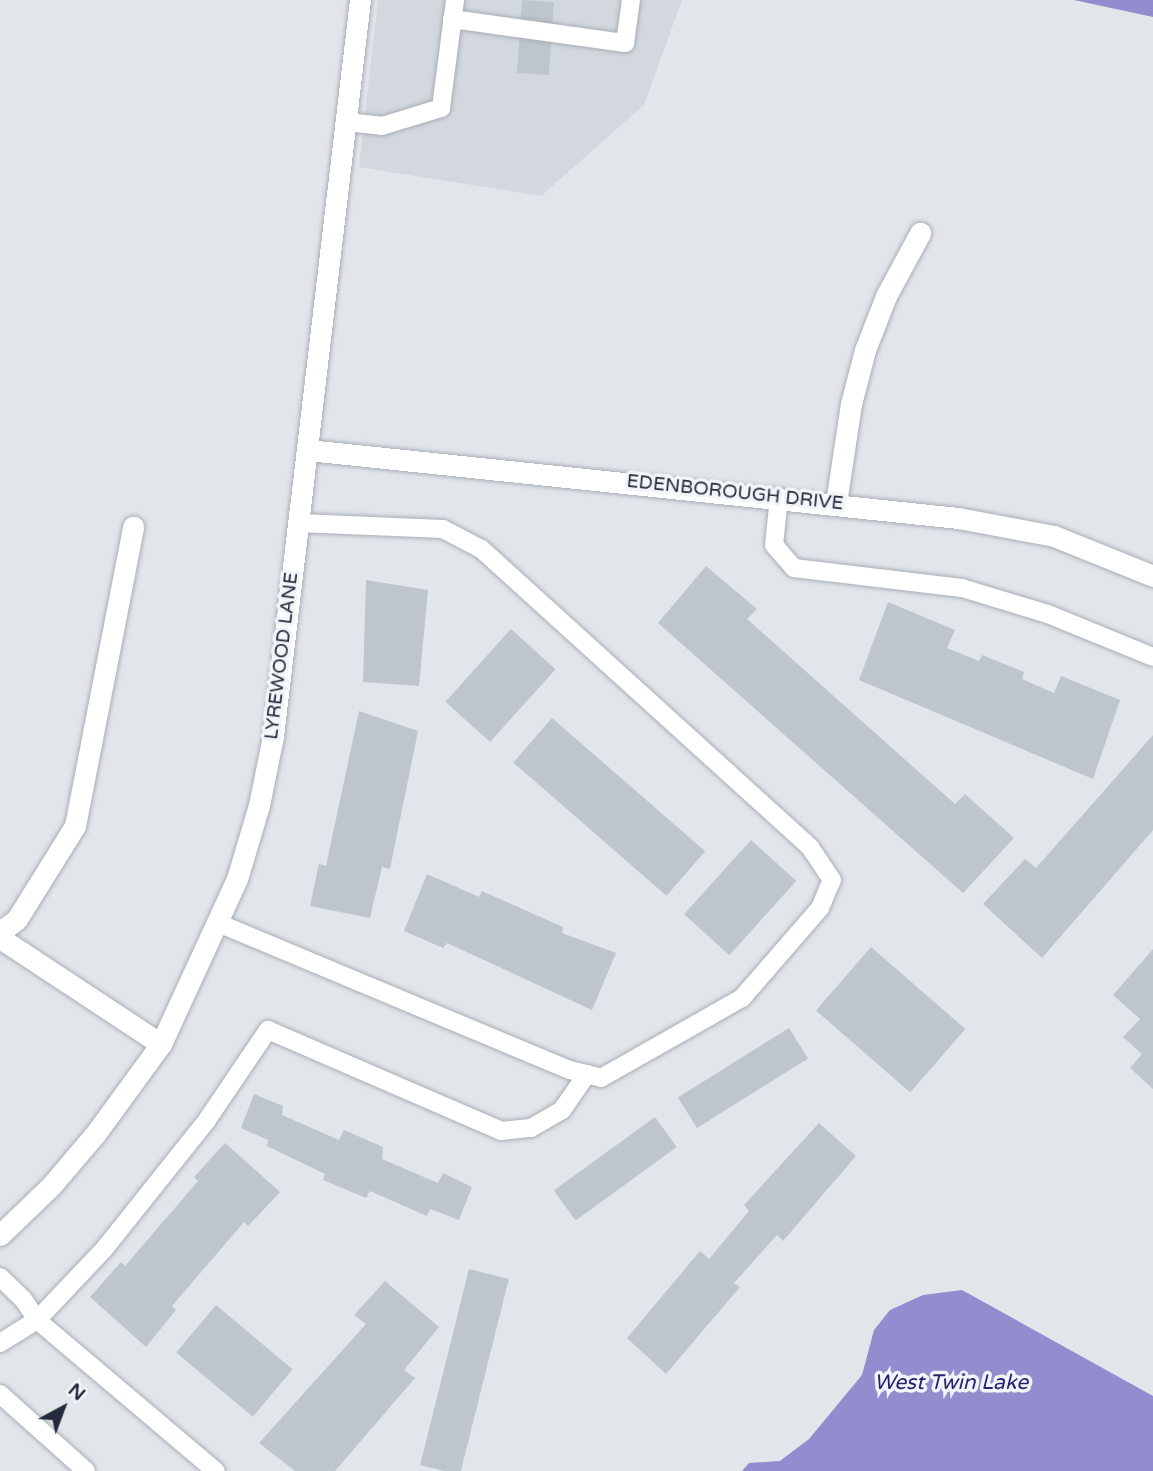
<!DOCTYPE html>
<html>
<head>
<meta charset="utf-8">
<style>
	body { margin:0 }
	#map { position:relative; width:1153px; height:1471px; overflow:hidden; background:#e2e6eb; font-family:"Varela Round",sans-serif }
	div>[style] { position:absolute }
	.built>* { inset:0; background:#d3d8df }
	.water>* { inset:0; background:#938cce }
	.building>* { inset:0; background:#bec5cc; transform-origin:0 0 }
	.roads { filter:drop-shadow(0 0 2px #a9aeb6) drop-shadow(0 0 2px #a9aeb6) }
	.lane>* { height:18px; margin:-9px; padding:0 9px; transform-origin:9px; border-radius:9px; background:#fff }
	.street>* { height:21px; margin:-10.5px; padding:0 10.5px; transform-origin:10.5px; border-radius:10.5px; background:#fff }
	.secondary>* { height:21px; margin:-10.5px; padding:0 10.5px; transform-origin:10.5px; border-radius:10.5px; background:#fff }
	span { translate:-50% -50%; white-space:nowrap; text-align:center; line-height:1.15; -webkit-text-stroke:7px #f2f5f8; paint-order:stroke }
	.street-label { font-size:19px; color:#232a3b }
	.water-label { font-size:21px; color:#2a2074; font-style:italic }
	.north { position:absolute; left:28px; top:1373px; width:70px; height:70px; -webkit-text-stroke:5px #f2f5f8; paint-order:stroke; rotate:41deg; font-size:19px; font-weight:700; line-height:28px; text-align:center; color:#232a3b }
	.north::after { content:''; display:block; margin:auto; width:24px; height:32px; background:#232a3b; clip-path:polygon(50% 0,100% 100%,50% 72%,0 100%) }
</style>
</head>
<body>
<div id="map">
	<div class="built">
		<div style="clip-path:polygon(378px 0,682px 0,644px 105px,541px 196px,359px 167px)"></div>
	</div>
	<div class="water">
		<div style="clip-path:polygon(1074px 0,1153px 0,1153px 17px)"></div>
		<div style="clip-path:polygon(962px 1290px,1153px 1396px,1153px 1471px,742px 1471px,749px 1463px,780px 1461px,809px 1439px,862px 1375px,874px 1330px,890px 1310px,923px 1295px)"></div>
	</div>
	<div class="building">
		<div style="left:522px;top:0;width:32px;height:73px;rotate:4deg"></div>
		<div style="clip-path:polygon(706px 566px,757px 609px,747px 619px,955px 804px,965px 794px,1014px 838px,963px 893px,658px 623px)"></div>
		<div style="clip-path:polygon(366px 580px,428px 590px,419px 686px,363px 682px)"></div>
		<div style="clip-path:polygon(888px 602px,955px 630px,947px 648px,979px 661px,982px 655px,1024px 672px,1022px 679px,1054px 693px,1061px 676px,1120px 700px,1093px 779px,859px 680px)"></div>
		<div style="left:511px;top:629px;width:60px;height:98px;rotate:42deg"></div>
		<div style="clip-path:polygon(359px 711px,418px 731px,390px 869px,382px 867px,370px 918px,310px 906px,319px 864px,326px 866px)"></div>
		<div style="left:552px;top:718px;width:203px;height:59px;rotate:41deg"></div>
		<div style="clip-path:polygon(1153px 735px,1153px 830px,1042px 958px,983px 904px,1025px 859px,1036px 868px)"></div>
		<div style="left:751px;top:840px;width:61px;height:100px;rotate:42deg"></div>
		<div style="clip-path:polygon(427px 874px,479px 897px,482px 891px,563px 927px,562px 933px,616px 953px,592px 1010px,447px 943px,443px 948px,404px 931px)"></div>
		<div style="left:871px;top:947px;width:125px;height:84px;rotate:41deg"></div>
		<div style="clip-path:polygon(1153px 949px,1153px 1089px,1130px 1068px,1142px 1054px,1123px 1037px,1140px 1019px,1113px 995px)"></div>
		<div style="left:789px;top:1028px;width:36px;height:131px;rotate:58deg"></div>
		<div style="clip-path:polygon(254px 1094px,283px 1106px,282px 1115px,339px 1140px,344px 1130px,383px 1147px,382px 1159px,438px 1183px,443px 1173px,472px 1187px,459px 1220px,430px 1209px,427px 1216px,370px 1191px,366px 1198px,323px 1180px,325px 1174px,267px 1146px,268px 1140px,241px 1128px)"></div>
		<div style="left:655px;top:1117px;width:37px;height:125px;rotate:54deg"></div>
		<div style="clip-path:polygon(819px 1123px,856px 1156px,783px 1241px,777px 1235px,734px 1283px,740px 1287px,666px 1374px,627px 1338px,700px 1251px,709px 1259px,749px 1211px,744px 1205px)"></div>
		<div style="clip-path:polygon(225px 1143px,280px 1192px,248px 1226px,244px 1222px,172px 1306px,176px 1310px,146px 1347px,90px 1297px,121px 1262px,125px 1266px,198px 1181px,194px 1177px)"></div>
		<div style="left:469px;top:1269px;width:41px;height:202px;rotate:14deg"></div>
		<div style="clip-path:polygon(385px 1281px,439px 1327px,404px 1370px,415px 1378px,335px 1471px,295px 1471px,259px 1443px,366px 1324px,354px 1315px)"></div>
		<div style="left:216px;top:1305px;width:100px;height:62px;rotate:40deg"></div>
	</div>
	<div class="roads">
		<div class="lane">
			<div style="left:452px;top:19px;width:175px;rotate:7.9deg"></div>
			<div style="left:625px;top:43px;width:43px;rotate:-82.1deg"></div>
			<div style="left:346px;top:122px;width:36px;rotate:6deg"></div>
			<div style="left:382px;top:126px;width:62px;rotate:-17deg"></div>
			<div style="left:441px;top:108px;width:109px;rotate:-82.6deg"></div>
			<div style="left:779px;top:497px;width:48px;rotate:95.9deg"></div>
			<div style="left:774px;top:545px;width:30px;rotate:49deg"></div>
			<div style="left:794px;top:568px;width:169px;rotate:6.8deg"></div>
			<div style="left:962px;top:588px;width:90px;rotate:16.8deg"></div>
			<div style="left:1048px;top:614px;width:113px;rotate:22.3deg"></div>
			<div style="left:218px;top:923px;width:381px;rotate:22.7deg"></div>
			<div style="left:570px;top:1070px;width:32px;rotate:14deg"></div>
			<div style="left:601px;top:1078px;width:162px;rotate:-29.6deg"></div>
			<div style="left:742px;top:998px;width:119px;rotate:-49.1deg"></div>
			<div style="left:820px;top:908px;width:30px;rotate:-67deg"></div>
			<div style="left:832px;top:880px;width:40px;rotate:-124deg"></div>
			<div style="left:810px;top:847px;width:444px;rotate:-137.8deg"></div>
			<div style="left:481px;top:549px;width:43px;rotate:-152.2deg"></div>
			<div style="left:443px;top:529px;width:144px;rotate:-177.6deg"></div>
			<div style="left:0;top:1277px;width:32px;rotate:44deg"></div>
			<div style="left:23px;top:1299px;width:25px;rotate:56deg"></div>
			<div style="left:37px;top:1320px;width:234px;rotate:40.2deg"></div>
			<div style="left:0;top:1343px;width:44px;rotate:-31.9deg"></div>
			<div style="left:37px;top:1320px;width:99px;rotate:-46.6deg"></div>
			<div style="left:105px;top:1248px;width:164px;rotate:-51.4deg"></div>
			<div style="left:207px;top:1120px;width:109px;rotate:-55.9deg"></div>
			<div style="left:268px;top:1030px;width:254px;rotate:23.4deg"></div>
			<div style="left:501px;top:1131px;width:30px;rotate:-6deg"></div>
			<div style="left:531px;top:1128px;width:36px;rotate:-30deg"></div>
			<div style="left:562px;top:1110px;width:44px;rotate:-55.2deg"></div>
			<div style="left:0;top:1394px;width:115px;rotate:41.8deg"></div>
		</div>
		<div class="street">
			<div style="left:308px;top:450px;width:654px;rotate:5.97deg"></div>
			<div style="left:958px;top:518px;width:98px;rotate:10.6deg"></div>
			<div style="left:1054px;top:536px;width:107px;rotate:22deg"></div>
			<div style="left:836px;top:503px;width:100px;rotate:-81.4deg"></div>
			<div style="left:851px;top:404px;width:56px;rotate:-75.5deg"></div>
			<div style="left:865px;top:350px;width:58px;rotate:-68.7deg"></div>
			<div style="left:886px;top:296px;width:72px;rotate:-61.6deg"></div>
			<div style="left:0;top:932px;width:21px;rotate:-37deg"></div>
			<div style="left:17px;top:919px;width:110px;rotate:-58.1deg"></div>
			<div style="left:75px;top:826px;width:305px;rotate:-79deg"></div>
			<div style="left:0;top:938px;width:193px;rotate:33.4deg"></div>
		</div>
		<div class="secondary">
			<div style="left:0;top:1235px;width:71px;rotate:-43.9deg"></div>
			<div style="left:51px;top:1186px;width:70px;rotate:-49.7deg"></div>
			<div style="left:96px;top:1133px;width:110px;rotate:-53.9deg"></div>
			<div style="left:161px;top:1044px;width:182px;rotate:-65.3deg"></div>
			<div style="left:237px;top:879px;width:77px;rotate:-73.4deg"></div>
			<div style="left:259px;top:805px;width:70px;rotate:-78.5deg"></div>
			<div style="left:273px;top:736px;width:741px;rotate:-83.26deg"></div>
		</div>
	</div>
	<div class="street-label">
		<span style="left:735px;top:493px;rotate:6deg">EDENBOROUGH DRIVE</span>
		<span style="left:282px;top:656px;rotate:-83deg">LYREWOOD LANE</span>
	</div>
	<div class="water-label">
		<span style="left:951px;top:1383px">West Twin Lake</span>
	</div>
	<div class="north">N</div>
</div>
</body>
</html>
